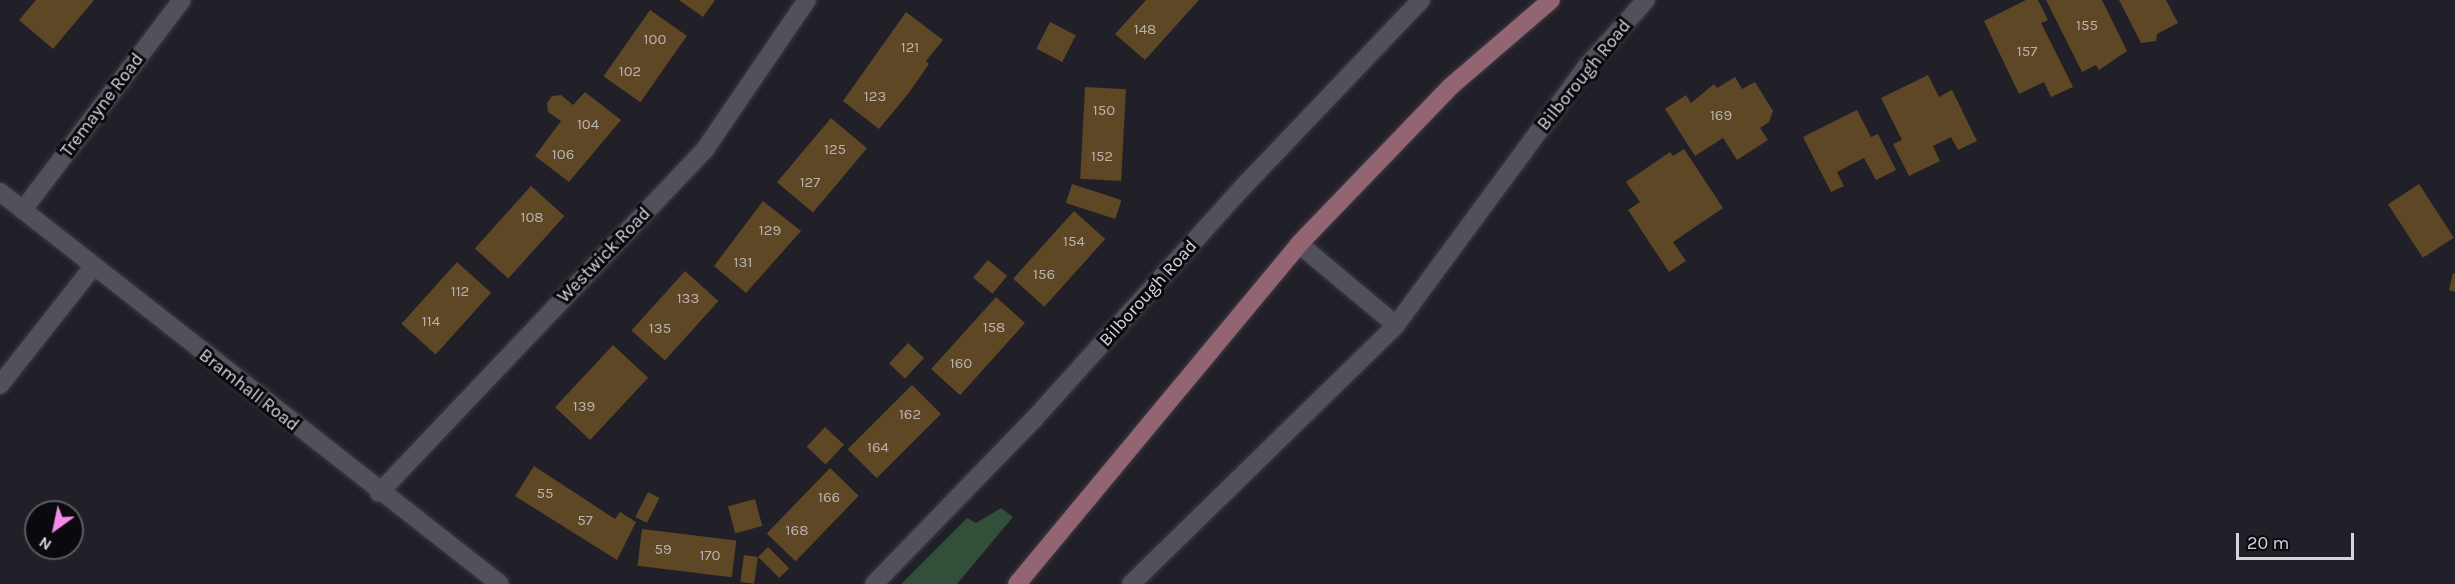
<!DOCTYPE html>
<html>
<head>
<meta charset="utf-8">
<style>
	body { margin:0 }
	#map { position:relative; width:2455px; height:584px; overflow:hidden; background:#211f28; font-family:Karla,sans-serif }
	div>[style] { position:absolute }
	.green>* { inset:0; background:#314f39 }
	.building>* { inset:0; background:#5e4725; transform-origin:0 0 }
	.roads { filter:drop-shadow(0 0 2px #3c3a41) drop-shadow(0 0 2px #3c3a41) }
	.minor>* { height:18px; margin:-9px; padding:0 9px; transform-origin:9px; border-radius:9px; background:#52515b }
	.major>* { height:18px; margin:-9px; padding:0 9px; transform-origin:9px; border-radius:9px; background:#936472 }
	span { translate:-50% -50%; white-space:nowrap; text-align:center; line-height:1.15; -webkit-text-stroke:6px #0a0a0e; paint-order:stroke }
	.number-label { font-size:15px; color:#b8b2ae }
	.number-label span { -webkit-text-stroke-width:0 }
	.street-label { font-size:18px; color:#d6d5db }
	.north { position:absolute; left:24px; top:500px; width:60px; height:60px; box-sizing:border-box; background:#0a0a0e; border:2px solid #5c5b60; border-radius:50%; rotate:213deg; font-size:16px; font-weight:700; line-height:24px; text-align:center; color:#d6d5db }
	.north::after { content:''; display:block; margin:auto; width:21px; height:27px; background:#f788ec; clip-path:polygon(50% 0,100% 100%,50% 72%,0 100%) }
	.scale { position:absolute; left:2236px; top:533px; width:118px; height:27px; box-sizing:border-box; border:3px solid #d6d5db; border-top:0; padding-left:8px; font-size:18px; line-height:21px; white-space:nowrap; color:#d6d5db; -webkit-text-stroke:4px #0a0a0e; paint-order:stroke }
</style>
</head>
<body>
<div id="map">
	<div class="green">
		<div style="clip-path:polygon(1001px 508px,1013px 517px,957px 584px,901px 584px,967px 518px,976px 523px)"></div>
	</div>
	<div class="building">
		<div style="clip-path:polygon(36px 0,94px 0,53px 49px,19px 20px)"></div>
		<div style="clip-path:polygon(679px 0,715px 0,703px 17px)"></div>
		<div style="clip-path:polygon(1146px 0,1199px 0,1145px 60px,1115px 34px)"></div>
		<div style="clip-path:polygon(2026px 0,2038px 0,2048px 20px,2041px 23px,2073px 87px,2051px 97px,2044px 82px,2019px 94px,1984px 21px)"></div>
		<div style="clip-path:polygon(2046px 0,2102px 0,2127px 51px,2099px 70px,2096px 65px,2082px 72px)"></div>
		<div style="clip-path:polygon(2119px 0,2166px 0,2178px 23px,2157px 34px,2156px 41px,2141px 43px)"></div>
		<div style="left:650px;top:10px;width:45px;height:81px;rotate:35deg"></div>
		<div style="clip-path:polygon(906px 12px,943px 40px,926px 61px,929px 64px,908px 94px,879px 129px,843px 101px)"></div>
		<div style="left:1050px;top:22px;width:29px;height:30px;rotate:27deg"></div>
		<div style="clip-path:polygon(1928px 75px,1939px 97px,1952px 90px,1977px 141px,1958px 150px,1951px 137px,1933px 146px,1940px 161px,1909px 176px,1893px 144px,1902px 140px,1881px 98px)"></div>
		<div style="clip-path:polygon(1735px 77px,1742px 89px,1755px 82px,1773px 111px,1769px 122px,1760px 128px,1768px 140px,1737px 160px,1723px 138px,1695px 156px,1665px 109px,1686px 95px,1691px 103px,1714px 84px,1717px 88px)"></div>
		<div style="left:1085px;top:87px;width:41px;height:92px;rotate:3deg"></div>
		<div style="clip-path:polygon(585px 92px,621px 120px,569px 182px,535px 156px,561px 121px,548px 112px,547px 103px,552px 96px,561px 95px,573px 105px)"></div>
		<div style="clip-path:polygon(1857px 110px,1871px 137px,1878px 134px,1896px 170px,1876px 180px,1864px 158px,1837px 172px,1844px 186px,1831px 192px,1803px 137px)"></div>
		<div style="left:831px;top:118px;width:47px;height:84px;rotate:40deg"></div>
		<div style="clip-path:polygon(1684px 149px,1723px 208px,1673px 242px,1686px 261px,1669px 272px,1628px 210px,1640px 202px,1626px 182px,1670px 152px,1673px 156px)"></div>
		<div style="left:1072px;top:184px;width:52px;height:20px;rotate:18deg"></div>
		<div style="left:2419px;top:184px;width:64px;height:37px;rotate:57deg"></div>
		<div style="left:531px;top:186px;width:45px;height:84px;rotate:42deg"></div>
		<div style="clip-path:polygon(763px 201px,801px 231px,746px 293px,714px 266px)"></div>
		<div style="left:1074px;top:211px;width:42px;height:91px;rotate:42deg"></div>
		<div style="left:988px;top:260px;width:25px;height:23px;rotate:40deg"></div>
		<div style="left:457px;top:262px;width:46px;height:83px;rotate:42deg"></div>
		<div style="left:685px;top:271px;width:45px;height:80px;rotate:42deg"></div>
		<div style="clip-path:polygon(2453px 273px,2455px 274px,2455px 292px,2449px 290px)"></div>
		<div style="left:996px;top:297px;width:39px;height:97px;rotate:42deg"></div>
		<div style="left:908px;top:343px;width:22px;height:28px;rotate:43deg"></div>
		<div style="left:613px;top:345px;width:48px;height:85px;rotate:43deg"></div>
		<div style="left:912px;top:385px;width:41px;height:91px;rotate:45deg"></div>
		<div style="left:825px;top:427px;width:26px;height:27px;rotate:43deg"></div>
		<div style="clip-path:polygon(534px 466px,615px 519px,620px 512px,636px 522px,617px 560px,515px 496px)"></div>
		<div style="left:830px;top:468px;width:40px;height:91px;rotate:44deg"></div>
		<div style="left:648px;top:492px;width:13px;height:28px;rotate:27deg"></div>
		<div style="left:755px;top:499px;width:28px;height:28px;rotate:75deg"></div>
		<div style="left:642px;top:529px;width:95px;height:37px;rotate:7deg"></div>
		<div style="left:768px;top:547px;width:30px;height:14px;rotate:45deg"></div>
		<div style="left:744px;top:555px;width:14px;height:27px;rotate:8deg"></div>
	</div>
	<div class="roads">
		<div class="minor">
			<div style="left:0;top:192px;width:635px;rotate:38.1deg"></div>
			<div style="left:23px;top:210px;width:263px;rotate:-52.9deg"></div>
			<div style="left:1299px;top:244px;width:126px;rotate:39.9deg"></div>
			<div style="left:0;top:385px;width:150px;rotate:-51.8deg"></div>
			<div style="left:379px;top:493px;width:475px;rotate:-46.5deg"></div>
			<div style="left:706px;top:148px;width:179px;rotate:-55.7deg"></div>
			<div style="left:874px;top:584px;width:230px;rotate:-45.9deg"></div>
			<div style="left:1034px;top:419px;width:314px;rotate:-48deg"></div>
			<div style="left:1244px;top:186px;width:257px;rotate:-46.4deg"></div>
			<div style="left:1131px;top:584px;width:371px;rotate:-44.3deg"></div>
			<div style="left:1396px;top:325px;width:323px;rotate:-53.6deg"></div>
			<div style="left:1588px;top:65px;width:87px;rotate:-48.3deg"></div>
		</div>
		<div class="major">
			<div style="left:1017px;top:584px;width:442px;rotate:-50.3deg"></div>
			<div style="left:1299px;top:244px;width:218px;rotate:-46.1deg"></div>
			<div style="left:1450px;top:87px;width:133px;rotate:-40.7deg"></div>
		</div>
	</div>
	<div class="number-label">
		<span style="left:2087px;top:26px">155</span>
		<span style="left:1145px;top:30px">148</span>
		<span style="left:655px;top:40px">100</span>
		<span style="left:910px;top:48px">121</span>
		<span style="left:2027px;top:52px">157</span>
		<span style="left:630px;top:72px">102</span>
		<span style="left:875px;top:97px">123</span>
		<span style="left:1104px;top:111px">150</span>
		<span style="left:1721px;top:116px">169</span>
		<span style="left:588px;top:125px">104</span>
		<span style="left:835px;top:150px">125</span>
		<span style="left:563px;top:155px">106</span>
		<span style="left:1102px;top:157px">152</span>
		<span style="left:810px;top:183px">127</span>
		<span style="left:532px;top:218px">108</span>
		<span style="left:770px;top:231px">129</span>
		<span style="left:1074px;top:242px">154</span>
		<span style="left:743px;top:263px">131</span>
		<span style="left:1044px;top:275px">156</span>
		<span style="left:460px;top:292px">112</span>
		<span style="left:688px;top:299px">133</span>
		<span style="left:431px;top:322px">114</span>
		<span style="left:994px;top:328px">158</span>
		<span style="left:660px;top:329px">135</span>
		<span style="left:961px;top:364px">160</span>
		<span style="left:584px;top:407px">139</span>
		<span style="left:910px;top:415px">162</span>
		<span style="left:878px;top:448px">164</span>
		<span style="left:545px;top:494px">55</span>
		<span style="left:829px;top:498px">166</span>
		<span style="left:585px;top:521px">57</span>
		<span style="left:797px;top:531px">168</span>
		<span style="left:663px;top:550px">59</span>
		<span style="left:710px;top:556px">170</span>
	</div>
	<div class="street-label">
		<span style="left:1584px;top:75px;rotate:-51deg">Bilborough Road</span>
		<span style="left:102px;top:105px;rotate:-53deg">Tremayne Road</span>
		<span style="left:604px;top:255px;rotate:-46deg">Westwick Road</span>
		<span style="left:1148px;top:293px;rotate:-48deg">Bilborough Road</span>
		<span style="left:249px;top:390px;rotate:38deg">Bramhall Road</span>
	</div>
	<div class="north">N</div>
	<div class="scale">20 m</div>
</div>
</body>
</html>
